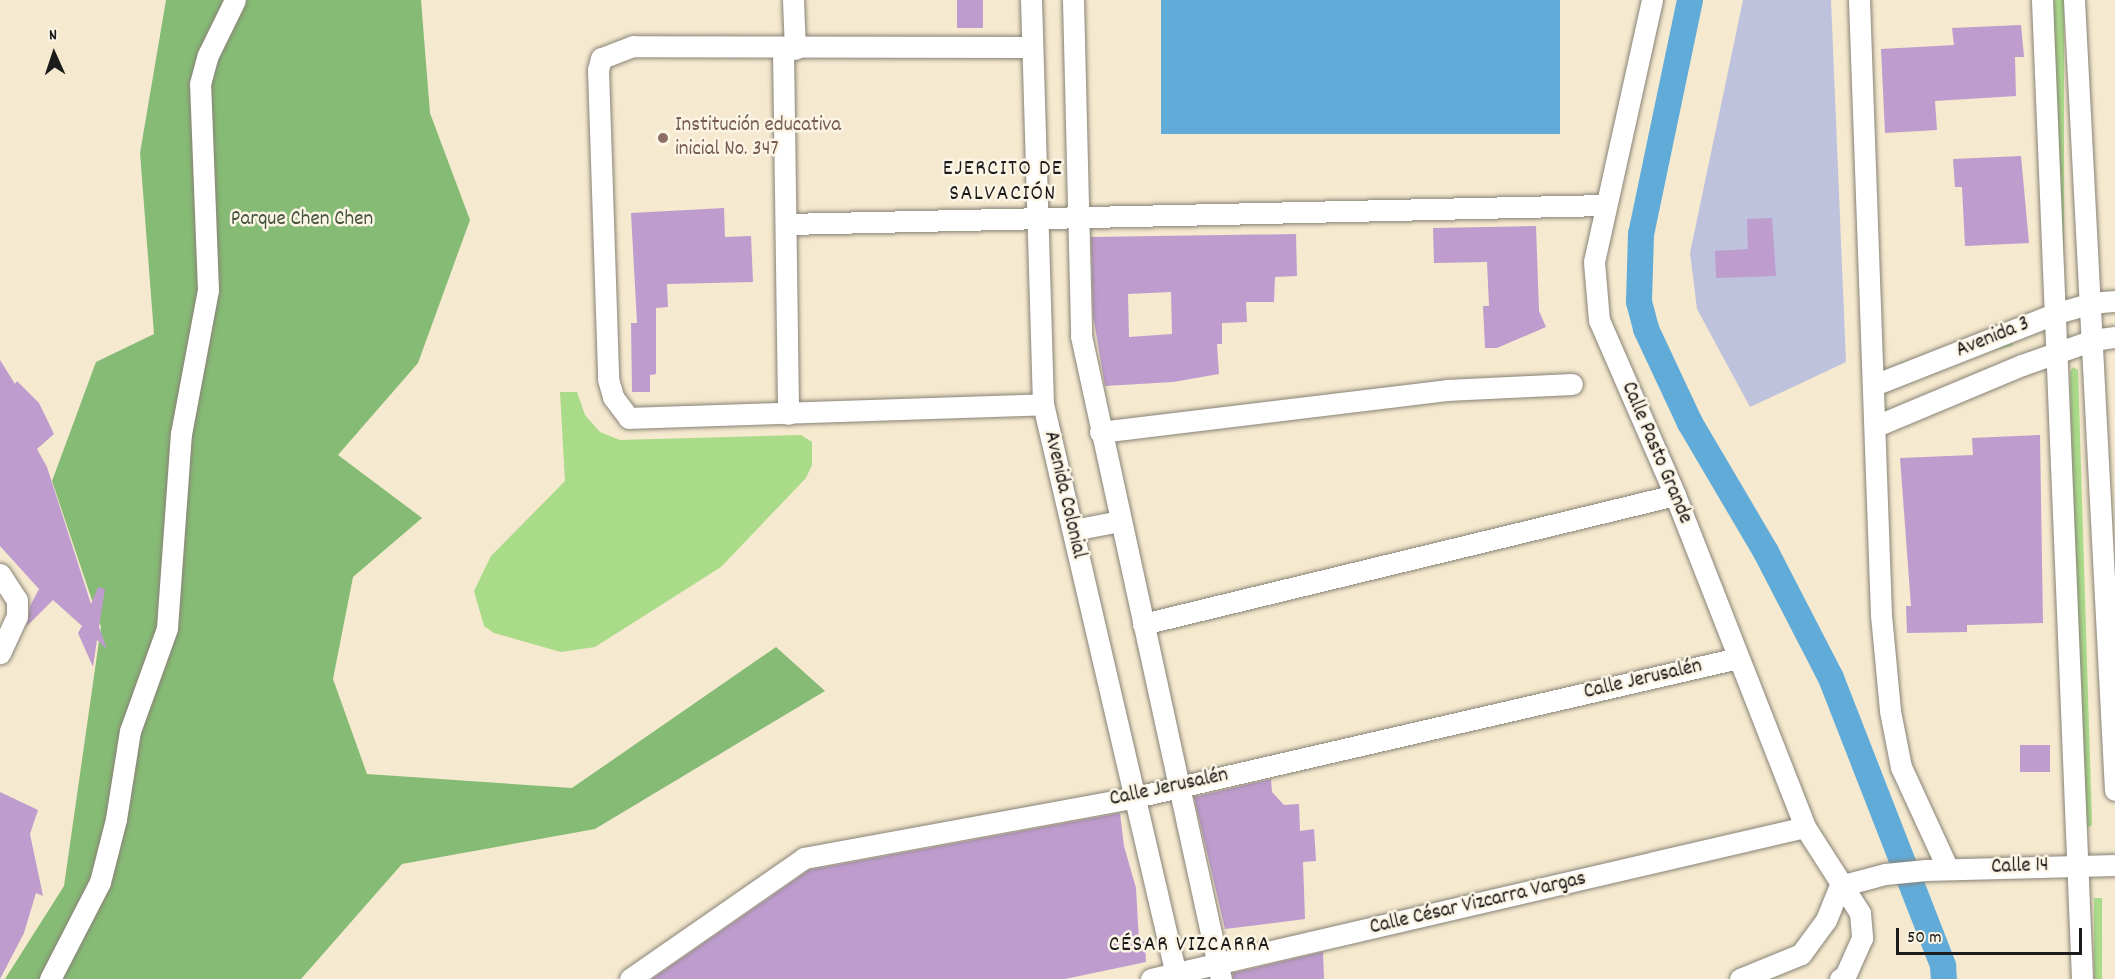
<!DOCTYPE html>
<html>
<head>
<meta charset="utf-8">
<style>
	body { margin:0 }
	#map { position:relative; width:2115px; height:979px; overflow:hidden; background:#f5e9cf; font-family:Dekko,sans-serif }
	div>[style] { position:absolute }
	.industrial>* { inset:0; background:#bfc2dd }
	.green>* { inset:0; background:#a9db89; transform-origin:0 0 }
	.forest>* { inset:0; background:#86bb75 }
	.water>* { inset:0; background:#61abd9; transform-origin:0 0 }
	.canal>* { height:26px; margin:-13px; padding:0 13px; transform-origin:13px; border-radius:13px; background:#61abd9 }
	.building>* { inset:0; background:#be9cce; transform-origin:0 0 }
	.roads { filter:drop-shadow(0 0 2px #888276) drop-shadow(0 0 2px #888276) }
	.street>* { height:21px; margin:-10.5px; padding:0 10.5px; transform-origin:10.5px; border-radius:10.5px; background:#fff }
	.dots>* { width:16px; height:16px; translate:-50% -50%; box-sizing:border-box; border:3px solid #fcf5e5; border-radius:50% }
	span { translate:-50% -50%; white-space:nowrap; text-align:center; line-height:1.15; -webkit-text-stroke:5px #fcf5e5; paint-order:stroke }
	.education-label { font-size:21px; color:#785e54 }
	.left { translate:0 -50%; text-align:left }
	.park-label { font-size:21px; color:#46553d }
	.street-label { font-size:21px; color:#1c1c1c }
	.neighbourhood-label { font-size:22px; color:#1c1c1c; letter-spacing:1.5px }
	.north { position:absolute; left:24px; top:24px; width:60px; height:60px; -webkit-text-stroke:4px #fcf5e5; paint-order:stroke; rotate:357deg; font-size:16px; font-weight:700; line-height:24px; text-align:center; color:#1c1c1c }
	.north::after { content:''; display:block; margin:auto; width:21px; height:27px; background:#1c1c1c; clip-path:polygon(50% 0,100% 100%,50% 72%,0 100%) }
	.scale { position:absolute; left:1896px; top:928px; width:186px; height:27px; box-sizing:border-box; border:3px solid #1c1c1c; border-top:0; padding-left:8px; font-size:18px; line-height:21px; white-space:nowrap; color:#1c1c1c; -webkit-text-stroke:4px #fcf5e5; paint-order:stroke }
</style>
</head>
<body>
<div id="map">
	<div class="industrial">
		<div style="clip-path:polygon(1743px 0,1831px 0,1846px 362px,1750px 407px,1697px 309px,1690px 253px)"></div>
	</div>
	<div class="green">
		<div style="left:2054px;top:0;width:10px;height:268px"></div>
		<div style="left:2011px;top:337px;width:9px;height:114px;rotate:77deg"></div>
		<div style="clip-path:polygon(2073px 367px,2078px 370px,2092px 825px,2089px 827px,2085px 826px,2074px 651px,2070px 372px)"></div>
		<div style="clip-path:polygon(560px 392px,577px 392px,585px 415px,600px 432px,620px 440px,801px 435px,812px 442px,812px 465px,806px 478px,721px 567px,595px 647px,561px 652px,494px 633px,484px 626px,474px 591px,491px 556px,565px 481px)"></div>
		<div style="left:2094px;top:898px;width:8px;height:81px"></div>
	</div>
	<div class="forest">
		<div style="clip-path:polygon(166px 0,421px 0,430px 113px,470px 220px,418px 363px,338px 455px,422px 518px,353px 577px,333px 679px,367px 774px,572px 788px,776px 647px,825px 691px,595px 829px,402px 864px,301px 979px,5px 979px,64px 886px,101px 627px,52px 481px,96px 362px,154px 334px,140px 153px)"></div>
	</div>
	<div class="water">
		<div style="left:1161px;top:0;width:399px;height:134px"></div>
	</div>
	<div class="canal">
		<div style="left:1690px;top:0;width:239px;rotate:101.8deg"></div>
		<div style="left:1641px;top:234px;width:68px;rotate:91.7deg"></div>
		<div style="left:1639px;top:302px;width:28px;rotate:75deg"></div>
		<div style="left:1646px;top:329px;width:104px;rotate:64.9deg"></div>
		<div style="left:1690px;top:423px;width:150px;rotate:59.5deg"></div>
		<div style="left:1766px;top:552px;width:142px;rotate:62.7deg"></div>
		<div style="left:1831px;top:678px;width:309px;rotate:68.7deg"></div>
		<div style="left:1943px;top:966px;width:13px;rotate:86deg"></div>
	</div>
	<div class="building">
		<div style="left:957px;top:0;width:26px;height:28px"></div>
		<div style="clip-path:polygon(2021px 25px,2024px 57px,2015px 57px,2016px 96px,1935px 101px,1937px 130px,1885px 133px,1881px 49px,1954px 45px,1952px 28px)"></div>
		<div style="clip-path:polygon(2021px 156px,2029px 243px,1965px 246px,1962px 187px,1955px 187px,1953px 159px)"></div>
		<div style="clip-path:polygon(724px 208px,725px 237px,751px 236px,753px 282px,667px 284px,668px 307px,656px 308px,656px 374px,650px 375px,650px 392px,632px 392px,631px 323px,637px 323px,631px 213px)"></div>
		<div style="clip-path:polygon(1772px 218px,1776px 276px,1716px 278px,1715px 251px,1748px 249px,1747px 219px)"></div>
		<div style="clip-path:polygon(1536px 226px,1539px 311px,1546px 327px,1497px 348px,1485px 348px,1483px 306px,1489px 306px,1487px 262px,1434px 263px,1433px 228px)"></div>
		<div style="clip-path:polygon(evenodd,1296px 234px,1297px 276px,1275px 277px,1274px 302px,1246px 302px,1247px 322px,1222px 323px,1222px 344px,1217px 344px,1219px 374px,1173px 382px,1105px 386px,1093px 315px,1091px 237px,1296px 234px,1171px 292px,1172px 334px,1129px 337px,1128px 294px,1171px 292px)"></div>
		<div style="clip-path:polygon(0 360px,15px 384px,17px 381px,39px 403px,54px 434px,37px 449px,47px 467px,91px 604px,98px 587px,105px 589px,99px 627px,107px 649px,97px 640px,93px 667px,78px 633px,82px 626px,53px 600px,27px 626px,30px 606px,39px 589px,0 546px)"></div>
		<div style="clip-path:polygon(2040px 435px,2043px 623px,1967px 625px,1967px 632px,1907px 633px,1906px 606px,1911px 606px,1900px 458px,1973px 455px,1972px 438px)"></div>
		<div style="left:2020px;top:745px;width:30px;height:27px"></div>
		<div style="clip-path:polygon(1271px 779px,1272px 792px,1284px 805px,1299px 804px,1300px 831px,1314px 829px,1316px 861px,1303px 862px,1305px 919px,1225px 929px,1194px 797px)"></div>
		<div style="clip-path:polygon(0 792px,38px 810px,30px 834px,43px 896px,36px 893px,24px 933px,0 979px)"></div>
		<div style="clip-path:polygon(1120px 813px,1124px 846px,1136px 888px,1139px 941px,1145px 941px,1146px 962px,1065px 979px,652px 979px,809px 870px)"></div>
		<div style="clip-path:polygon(1323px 952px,1324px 979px,1233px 979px,1233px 973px)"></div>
	</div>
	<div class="roads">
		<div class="street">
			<div style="left:793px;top:0;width:49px;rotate:87.7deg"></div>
			<div style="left:1031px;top:0;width:404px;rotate:88.3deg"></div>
			<div style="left:1043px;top:404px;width:590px;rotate:76.88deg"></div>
			<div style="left:1073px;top:0;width:336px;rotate:88.6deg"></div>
			<div style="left:1081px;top:336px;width:658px;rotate:77.72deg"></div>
			<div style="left:1652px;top:0;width:268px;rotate:102.5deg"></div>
			<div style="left:1594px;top:262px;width:58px;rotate:85.1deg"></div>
			<div style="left:1599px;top:320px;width:191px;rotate:66.5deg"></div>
			<div style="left:1675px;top:495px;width:357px;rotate:68.6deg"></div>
			<div style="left:1805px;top:827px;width:102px;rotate:57.4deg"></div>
			<div style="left:1860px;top:913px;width:25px;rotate:85deg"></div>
			<div style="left:1862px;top:938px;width:42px;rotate:114.1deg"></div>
			<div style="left:1845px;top:976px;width:6px;rotate:149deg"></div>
			<div style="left:1859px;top:0;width:615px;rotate:87.95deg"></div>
			<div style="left:1881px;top:615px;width:96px;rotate:84.6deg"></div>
			<div style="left:1890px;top:711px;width:57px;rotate:78.9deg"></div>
			<div style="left:1901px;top:767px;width:112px;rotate:65.3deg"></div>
			<div style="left:2042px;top:0;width:980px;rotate:87.66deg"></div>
			<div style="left:2074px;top:0;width:791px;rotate:87.03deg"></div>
			<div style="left:1031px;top:47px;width:398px;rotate:-179.9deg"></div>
			<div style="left:633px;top:46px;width:34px;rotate:159deg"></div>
			<div style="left:601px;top:58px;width:12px;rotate:104deg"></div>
			<div style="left:598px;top:70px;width:309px;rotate:88.1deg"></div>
			<div style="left:608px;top:379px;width:19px;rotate:74deg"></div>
			<div style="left:613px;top:397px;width:26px;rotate:53deg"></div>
			<div style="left:629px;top:418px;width:414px;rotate:-1.9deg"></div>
			<div style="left:783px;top:49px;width:365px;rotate:89.2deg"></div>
			<div style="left:787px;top:224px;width:817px;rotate:-1.33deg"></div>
			<div style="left:1874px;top:385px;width:197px;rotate:-21.5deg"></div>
			<div style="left:2057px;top:313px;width:35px;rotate:-16deg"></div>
			<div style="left:2091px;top:303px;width:24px;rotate:-5deg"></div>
			<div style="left:1876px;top:426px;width:158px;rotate:-22.7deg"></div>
			<div style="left:2022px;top:365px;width:75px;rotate:-19.4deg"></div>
			<div style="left:2093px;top:340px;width:22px;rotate:-8deg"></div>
			<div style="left:1100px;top:432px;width:349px;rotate:-6.9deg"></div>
			<div style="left:1446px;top:390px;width:126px;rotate:-2.7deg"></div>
			<div style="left:1073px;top:530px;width:48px;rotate:-10.8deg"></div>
			<div style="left:0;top:574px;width:31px;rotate:57deg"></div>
			<div style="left:17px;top:600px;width:16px;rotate:90deg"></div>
			<div style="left:17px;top:616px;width:41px;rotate:114.7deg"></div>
			<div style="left:1143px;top:624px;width:547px;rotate:-13.63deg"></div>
			<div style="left:1840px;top:886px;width:47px;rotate:-14.9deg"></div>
			<div style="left:1885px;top:874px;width:41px;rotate:-5.6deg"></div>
			<div style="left:1926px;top:870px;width:189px;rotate:-1.5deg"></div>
			<div style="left:50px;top:979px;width:109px;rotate:-62.7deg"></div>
			<div style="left:100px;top:882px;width:65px;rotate:-75.7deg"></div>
			<div style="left:116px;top:819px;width:89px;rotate:-81deg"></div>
			<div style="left:130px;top:731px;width:109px;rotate:-70.2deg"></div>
			<div style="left:167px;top:628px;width:195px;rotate:-85.9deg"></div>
			<div style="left:181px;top:434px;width:147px;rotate:-79.4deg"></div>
			<div style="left:208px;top:290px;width:206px;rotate:-92.2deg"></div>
			<div style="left:200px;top:84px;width:30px;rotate:-75deg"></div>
			<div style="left:208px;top:55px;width:61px;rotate:-63.9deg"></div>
			<div style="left:630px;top:979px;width:212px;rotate:-34.8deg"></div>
			<div style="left:804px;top:858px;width:338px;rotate:-10.4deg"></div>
			<div style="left:1136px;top:797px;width:618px;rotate:-13deg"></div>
			<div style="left:1151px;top:979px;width:671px;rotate:-13.08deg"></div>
			<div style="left:1740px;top:979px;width:66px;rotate:-22.3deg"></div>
			<div style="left:1801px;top:954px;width:42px;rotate:-53.7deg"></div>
			<div style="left:1826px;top:920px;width:37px;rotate:-68deg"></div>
		</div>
	</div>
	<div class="dots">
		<div style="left:663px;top:138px;background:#8d6e63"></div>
	</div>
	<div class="education-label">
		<span class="left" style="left:675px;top:138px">Institución educativa<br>inicial No. 347</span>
	</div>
	<div class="park-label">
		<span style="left:302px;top:220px">Parque Chen Chen</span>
	</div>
	<div class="street-label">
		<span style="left:1993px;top:338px;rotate:-22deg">Avenida 3</span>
		<span style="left:1656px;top:453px;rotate:67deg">Calle Pasto Grande</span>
		<span style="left:1064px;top:495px;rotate:77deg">Avenida Colonial</span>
		<span style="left:1643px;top:680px;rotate:-13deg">Calle Jerusalén</span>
		<span style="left:1169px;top:788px;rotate:-12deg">Calle Jerusalén</span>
		<span style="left:2020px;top:867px;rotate:-2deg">Calle 14</span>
		<span style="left:1478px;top:904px;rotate:-13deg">Calle César Vizcarra Vargas</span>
	</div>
	<div class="neighbourhood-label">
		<span style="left:1003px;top:182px">EJERCITO DE<br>SALVACIÓN</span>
		<span style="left:1190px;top:946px">CÉSAR VIZCARRA</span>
	</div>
	<div class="north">N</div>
	<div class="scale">50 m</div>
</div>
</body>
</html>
